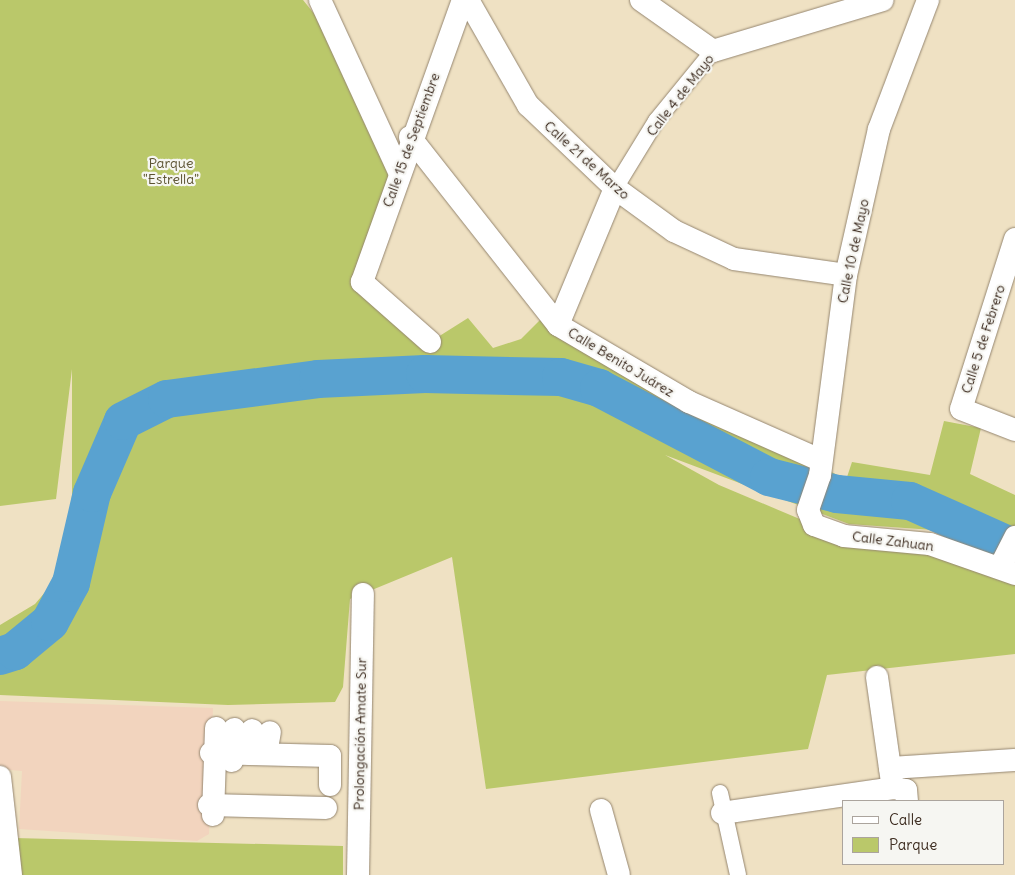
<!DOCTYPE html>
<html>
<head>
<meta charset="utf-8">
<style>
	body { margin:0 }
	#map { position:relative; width:1015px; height:875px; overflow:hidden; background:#efe1c3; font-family:Delius,sans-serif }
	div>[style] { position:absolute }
	.built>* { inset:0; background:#f2d4be }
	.green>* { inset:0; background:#bac86a }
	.river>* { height:38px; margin:-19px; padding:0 19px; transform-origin:19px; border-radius:19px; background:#59a2d0 }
	.roads { filter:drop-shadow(0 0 1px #958670) drop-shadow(0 0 1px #958670) }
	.pedestrian>* { height:16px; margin:-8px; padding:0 8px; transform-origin:8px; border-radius:8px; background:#fff }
	.minor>* { height:22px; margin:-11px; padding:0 11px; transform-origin:11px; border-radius:11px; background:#fff }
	span { translate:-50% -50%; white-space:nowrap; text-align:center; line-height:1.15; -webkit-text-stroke:4.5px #f6f6f2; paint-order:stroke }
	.street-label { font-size:14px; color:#3b2a1e }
	.park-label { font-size:14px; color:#5b5231 }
	.legend { position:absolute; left:842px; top:800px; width:162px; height:65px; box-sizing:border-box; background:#f6f6f2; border:1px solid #aba49d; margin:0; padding:6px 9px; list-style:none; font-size:15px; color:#3b2a1e }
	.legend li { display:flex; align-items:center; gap:10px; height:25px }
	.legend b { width:25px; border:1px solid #aba49d }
</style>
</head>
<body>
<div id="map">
	<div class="built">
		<div style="clip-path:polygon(0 701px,213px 708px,209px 834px,197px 841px,19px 829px,22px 771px,0 769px)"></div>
	</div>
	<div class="green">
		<div style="clip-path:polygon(0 0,303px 0,341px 47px,399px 172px,362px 282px,430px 342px,468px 318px,493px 348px,521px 339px,548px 312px,846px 480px,852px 462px,930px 475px,944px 421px,981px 428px,970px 474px,1015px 495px,1015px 536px,1004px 559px,933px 530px,849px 524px,665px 455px,719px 485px,814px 525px,1015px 574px,1015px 654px,827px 675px,808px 749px,486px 789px,452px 557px,350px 599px,343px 687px,335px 702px,228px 705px,0 695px,0 625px,35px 604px,52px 584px,65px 546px,72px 495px,72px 369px,56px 499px,0 506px)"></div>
		<div style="clip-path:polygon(14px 838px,343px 846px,343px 875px,20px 875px)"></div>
	</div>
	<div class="river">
		<div style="left:0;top:656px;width:16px;rotate:-18deg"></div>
		<div style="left:15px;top:651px;width:45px;rotate:-39.6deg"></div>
		<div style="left:50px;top:622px;width:44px;rotate:-61.7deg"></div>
		<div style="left:71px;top:583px;width:92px;rotate:-76.9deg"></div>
		<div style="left:92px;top:493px;width:78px;rotate:-66.7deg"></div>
		<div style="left:123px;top:421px;width:49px;rotate:-26.6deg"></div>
		<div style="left:167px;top:399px;width:152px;rotate:-7.5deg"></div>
		<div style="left:318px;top:379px;width:107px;rotate:-2.7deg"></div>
		<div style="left:425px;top:374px;width:136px;rotate:1.3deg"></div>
		<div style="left:561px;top:377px;width:40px;rotate:16deg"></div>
		<div style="left:599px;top:388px;width:192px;rotate:27.6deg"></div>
		<div style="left:769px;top:477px;width:70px;rotate:14deg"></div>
		<div style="left:837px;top:494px;width:73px;rotate:5.5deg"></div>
		<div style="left:910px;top:501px;width:115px;rotate:24.1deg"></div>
	</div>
	<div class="roads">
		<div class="pedestrian">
			<div style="left:615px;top:188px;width:79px;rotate:-58.5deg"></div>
			<div style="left:656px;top:121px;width:90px;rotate:-50.8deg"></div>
			<div style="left:720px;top:793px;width:84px;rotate:77.6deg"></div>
		</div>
		<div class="minor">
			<div style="left:320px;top:0;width:189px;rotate:65.3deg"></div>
			<div style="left:468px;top:0;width:121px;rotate:60.3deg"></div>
			<div style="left:528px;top:105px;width:120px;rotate:43.7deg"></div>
			<div style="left:615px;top:188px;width:73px;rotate:36.1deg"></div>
			<div style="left:674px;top:231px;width:66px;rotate:25deg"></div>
			<div style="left:734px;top:259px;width:113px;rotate:8.1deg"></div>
			<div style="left:641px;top:0;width:88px;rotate:35.3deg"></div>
			<div style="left:713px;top:51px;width:177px;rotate:-16.7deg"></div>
			<div style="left:928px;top:0;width:138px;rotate:110.8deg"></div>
			<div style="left:879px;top:129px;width:150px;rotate:102.7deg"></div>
			<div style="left:846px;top:275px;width:202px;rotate:97.4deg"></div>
			<div style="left:820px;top:475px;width:37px;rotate:109deg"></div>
			<div style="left:808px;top:510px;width:16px;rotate:68deg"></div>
			<div style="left:814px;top:525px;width:32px;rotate:20deg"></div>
			<div style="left:844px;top:536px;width:86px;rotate:5.3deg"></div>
			<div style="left:930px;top:544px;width:90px;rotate:19.4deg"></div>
			<div style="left:410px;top:137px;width:239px;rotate:51.8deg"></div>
			<div style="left:558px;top:325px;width:152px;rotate:30.4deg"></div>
			<div style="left:689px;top:402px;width:143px;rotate:23.9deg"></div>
			<div style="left:1015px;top:239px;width:178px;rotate:107.6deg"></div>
			<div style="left:961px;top:409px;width:58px;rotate:21.3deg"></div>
			<div style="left:558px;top:325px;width:148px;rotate:-67.4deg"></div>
			<div style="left:430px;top:342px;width:91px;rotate:-138.6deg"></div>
			<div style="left:362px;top:282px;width:300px;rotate:-70.3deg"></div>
			<div style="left:1000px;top:567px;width:34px;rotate:-63deg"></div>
			<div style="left:877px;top:677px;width:107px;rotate:81.9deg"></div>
			<div style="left:211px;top:753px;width:119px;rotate:1.4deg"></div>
			<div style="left:330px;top:756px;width:29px;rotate:90deg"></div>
			<div style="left:250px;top:754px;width:24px;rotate:-85deg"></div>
			<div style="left:266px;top:754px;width:22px;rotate:-80deg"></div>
			<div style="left:232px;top:761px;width:32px;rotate:-86deg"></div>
			<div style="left:890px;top:768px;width:125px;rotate:-3.7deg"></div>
			<div style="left:0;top:777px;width:99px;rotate:83.6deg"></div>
			<div style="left:209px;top:805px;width:117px;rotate:1.5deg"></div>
			<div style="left:601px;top:810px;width:67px;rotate:74.5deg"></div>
			<div style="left:722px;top:813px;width:173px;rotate:-8.3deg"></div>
			<div style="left:893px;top:788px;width:13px;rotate:9deg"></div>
			<div style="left:906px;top:790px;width:11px;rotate:85deg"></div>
			<div style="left:213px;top:815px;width:87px;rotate:-88deg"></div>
			<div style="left:358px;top:875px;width:281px;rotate:-89deg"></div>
		</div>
	</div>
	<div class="street-label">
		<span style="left:680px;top:95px;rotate:-52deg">Calle 4 de Mayo</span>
		<span style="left:411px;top:140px;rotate:-70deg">Calle 15 de Septiembre</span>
		<span style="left:587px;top:160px;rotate:42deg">Calle 21 de Marzo</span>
		<span style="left:853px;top:251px;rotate:-78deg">Calle 10 de Mayo</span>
		<span style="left:983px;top:339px;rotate:-72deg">Calle 5 de Febrero</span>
		<span style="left:621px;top:362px;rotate:31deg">Calle Benito Juárez</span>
		<span style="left:893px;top:541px;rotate:7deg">Calle Zahuan</span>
		<span style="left:360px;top:734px;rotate:-89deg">Prolongación Amate Sur</span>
	</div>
	<div class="park-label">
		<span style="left:171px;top:171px">Parque<br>"Estrella"</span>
	</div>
	<ul class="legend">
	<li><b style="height:6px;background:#fff"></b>Calle</li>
	<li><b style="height:14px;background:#bac86a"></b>Parque</li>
	</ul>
</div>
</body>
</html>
